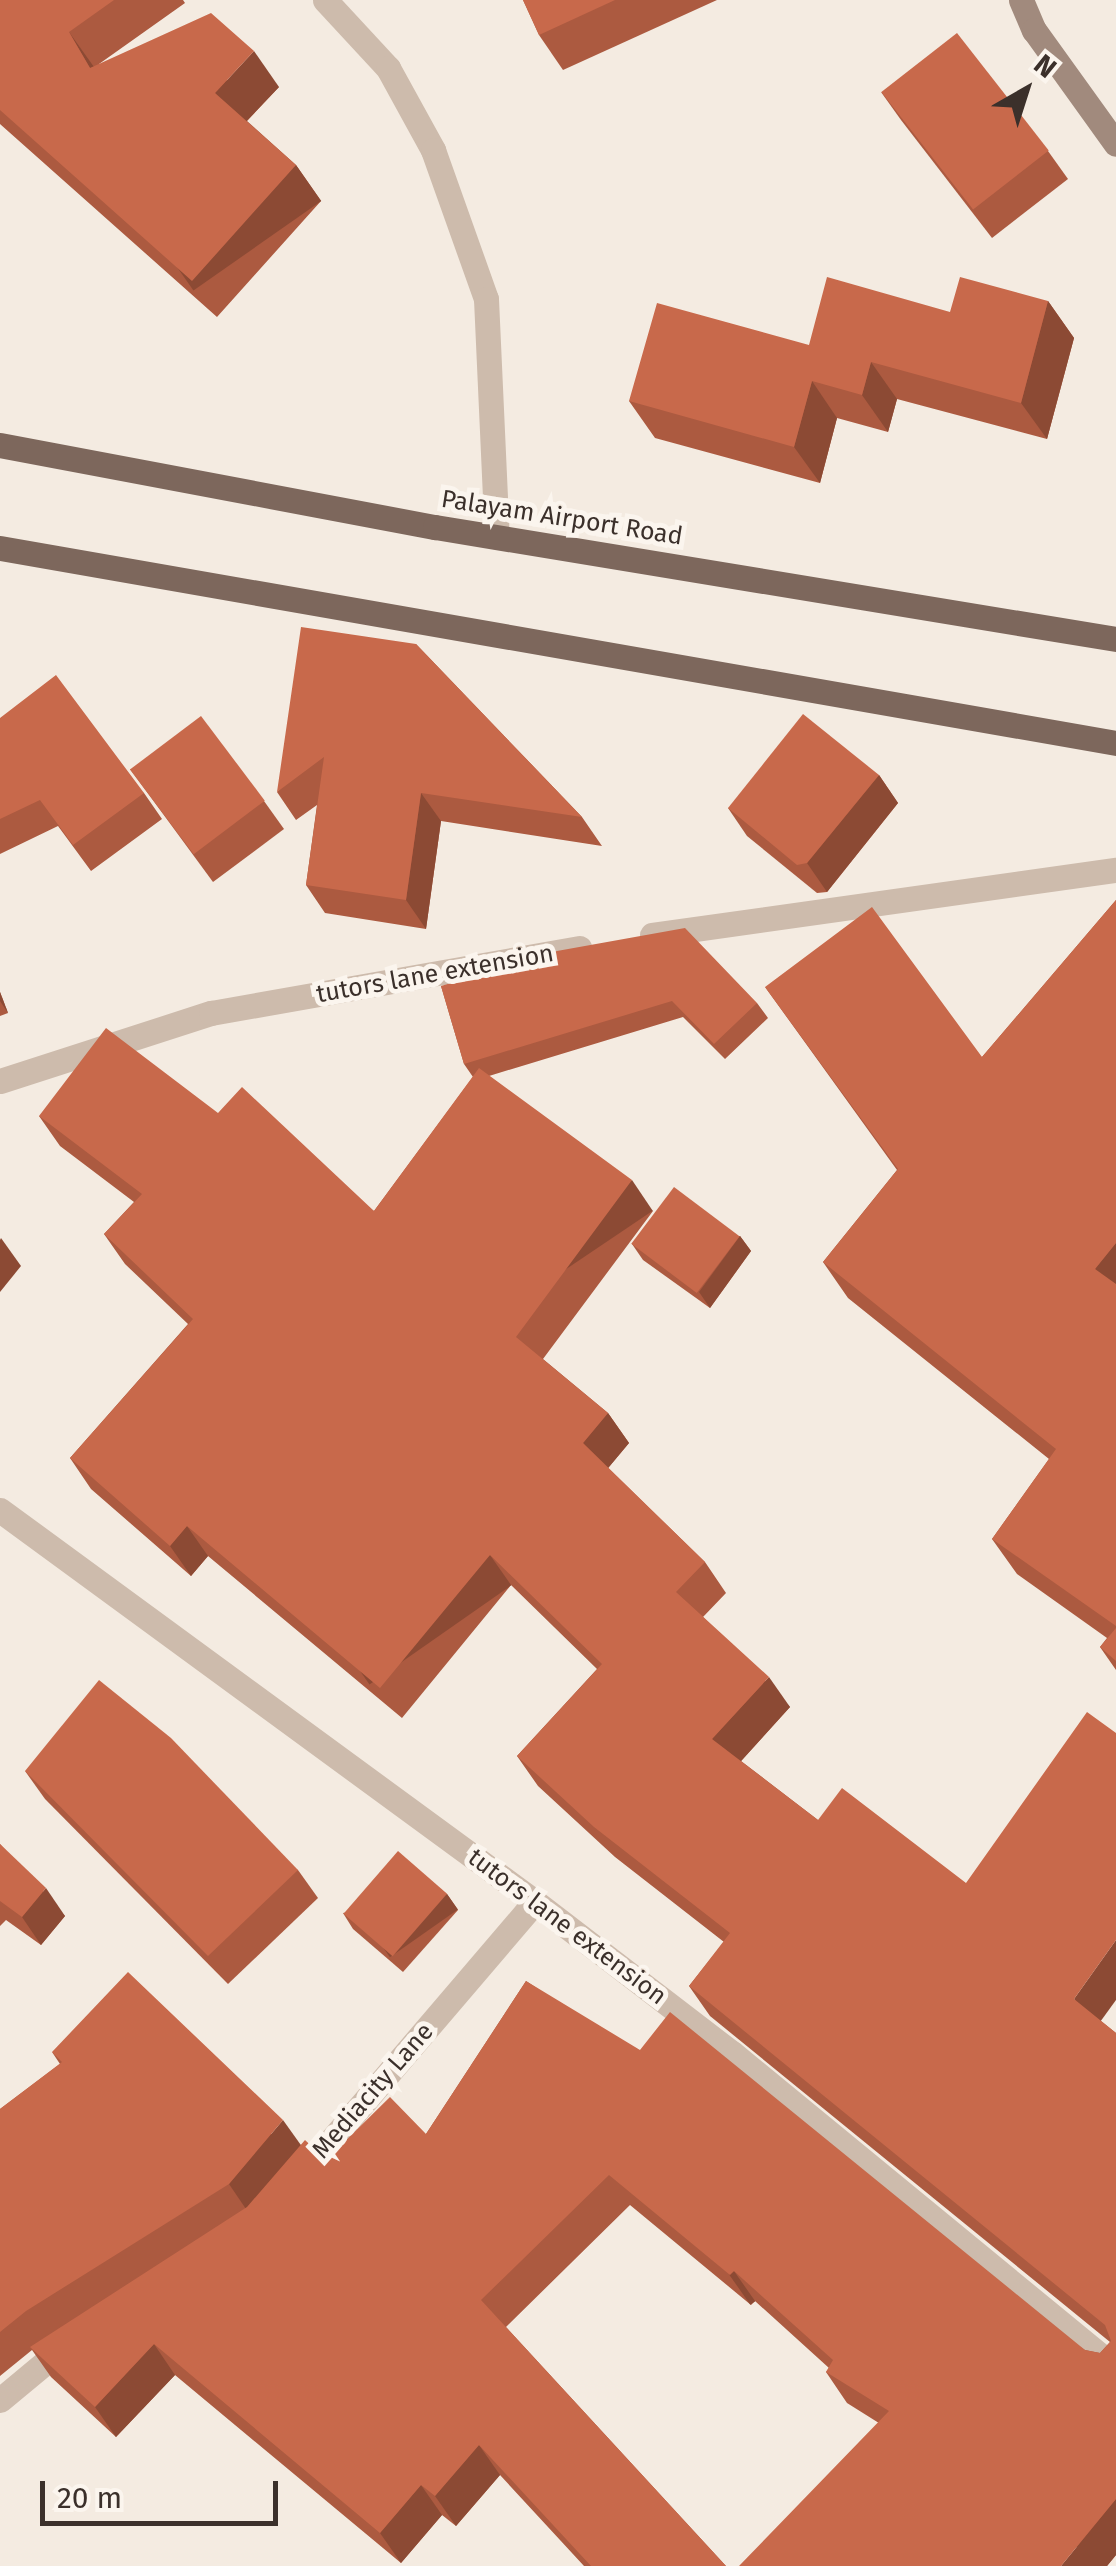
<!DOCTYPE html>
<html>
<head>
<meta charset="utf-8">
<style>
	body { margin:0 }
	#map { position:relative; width:1116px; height:2566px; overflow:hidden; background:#f4ebe1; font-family:"Fira Sans",sans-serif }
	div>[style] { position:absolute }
	.street>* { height:25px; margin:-12.5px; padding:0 12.5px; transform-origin:12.5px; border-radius:12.5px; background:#cdbbac }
	.secondary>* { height:25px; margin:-12.5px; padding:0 12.5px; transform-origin:12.5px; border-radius:12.5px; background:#a18a7d }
	.primary>* { height:25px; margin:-12.5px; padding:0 12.5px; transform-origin:12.5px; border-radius:12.5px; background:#7d675c }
	.wall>* { inset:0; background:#ac5a40 }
	.shaded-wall>* { inset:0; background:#8c4a34; transform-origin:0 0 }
	.building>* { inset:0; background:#c8694b; transform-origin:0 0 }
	span { translate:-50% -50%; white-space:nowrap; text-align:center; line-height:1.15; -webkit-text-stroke:10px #fbf5ee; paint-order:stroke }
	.street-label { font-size:25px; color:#3b302b }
	.north { position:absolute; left:976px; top:40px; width:100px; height:100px; -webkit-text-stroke:8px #fbf5ee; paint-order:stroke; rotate:39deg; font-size:28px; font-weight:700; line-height:40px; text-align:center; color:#3b302b }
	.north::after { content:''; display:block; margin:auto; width:35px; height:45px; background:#3b302b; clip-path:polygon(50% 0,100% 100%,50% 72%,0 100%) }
	.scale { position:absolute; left:40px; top:2481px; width:238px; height:45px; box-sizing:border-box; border:5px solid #3b302b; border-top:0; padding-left:12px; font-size:30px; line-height:35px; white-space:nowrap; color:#3b302b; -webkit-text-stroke:8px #fbf5ee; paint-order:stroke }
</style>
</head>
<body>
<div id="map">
	<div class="street">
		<div style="left:325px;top:0;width:93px;rotate:47.2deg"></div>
		<div style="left:388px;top:68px;width:94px;rotate:61.2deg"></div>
		<div style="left:433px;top:150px;width:158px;rotate:70.4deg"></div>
		<div style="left:486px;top:299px;width:238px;rotate:87.4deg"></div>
		<div style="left:652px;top:935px;width:469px;rotate:-8deg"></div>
		<div style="left:0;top:1081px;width:222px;rotate:-17.9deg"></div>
		<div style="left:211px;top:1013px;width:374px;rotate:-10deg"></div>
		<div style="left:0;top:1510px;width:663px;rotate:36.23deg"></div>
		<div style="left:535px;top:1902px;width:248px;rotate:37.5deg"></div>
		<div style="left:732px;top:2053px;width:497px;rotate:39.4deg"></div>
		<div style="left:299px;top:2178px;width:363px;rotate:-49.5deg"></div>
		<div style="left:0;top:2400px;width:85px;rotate:-39.7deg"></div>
	</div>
	<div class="secondary">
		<div style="left:1021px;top:0;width:33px;rotate:67deg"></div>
		<div style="left:1034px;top:30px;width:140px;rotate:54.3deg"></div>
	</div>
	<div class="primary">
		<div style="left:0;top:445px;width:443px;rotate:10.7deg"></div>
		<div style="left:435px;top:527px;width:690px;rotate:9.34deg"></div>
		<div style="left:0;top:548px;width:1133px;rotate:9.91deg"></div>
	</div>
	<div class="wall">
		<div style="clip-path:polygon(0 0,183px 0,185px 3px,99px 64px,279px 87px,247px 121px,296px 165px,321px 201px,217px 317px,0 124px)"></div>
		<div style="clip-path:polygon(523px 0,717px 0,563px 70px,539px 35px)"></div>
		<div style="clip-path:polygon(881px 92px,1048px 151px,1068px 179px,992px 238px,901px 120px)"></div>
		<div style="clip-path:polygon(1048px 301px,1074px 338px,1047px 439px,897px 399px,888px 432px,837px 418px,820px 483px,655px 438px,629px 401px,809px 345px,950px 312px)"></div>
		<div style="clip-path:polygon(416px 644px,582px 817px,602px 846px,441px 821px,426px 929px,325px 913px,306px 885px,317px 805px,296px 820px,277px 792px)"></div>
		<div style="clip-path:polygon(0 718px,144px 793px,162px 819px,91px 871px,58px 826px,0 854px)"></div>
		<div style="clip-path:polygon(130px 769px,264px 801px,284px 829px,213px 882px)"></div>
		<div style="clip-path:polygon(879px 775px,898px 803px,827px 892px,817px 893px,747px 836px,728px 808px)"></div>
		<div style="clip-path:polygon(1116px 900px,1116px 1670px,1100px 1647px,1107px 1638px,1017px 1574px,992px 1539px,1049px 1459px,848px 1298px,823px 1262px,897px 1170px,765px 987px,982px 1057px)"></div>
		<div style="clip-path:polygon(441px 986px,757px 1003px,768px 1018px,725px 1059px,683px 1017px,489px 1076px,653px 1211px,543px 1359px,608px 1413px,629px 1443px,608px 1468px,705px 1562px,726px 1593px,703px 1617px,790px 1707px,741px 1761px,818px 1820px,1101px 2021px,1116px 2033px,1116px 2555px,1107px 2566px,847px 2403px,826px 2372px,829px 2368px,755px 2301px,751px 2305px,630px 2205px,506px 2327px,726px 2566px,584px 2566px,500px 2475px,456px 2526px,442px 2515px,401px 2563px,175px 2375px,116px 2437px,51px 2377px,32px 2350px,0 2376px,0 2109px,60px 2064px,52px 2052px,301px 2145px,326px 2160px,426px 2134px,526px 1981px,1085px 2350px,1100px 2353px,1110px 2342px,710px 2016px,689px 1986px,724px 1942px,615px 1857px,538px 1786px,517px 1756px,597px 1669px,511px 1585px,402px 1718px,208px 1556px,191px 1576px,91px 1489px,70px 1458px,188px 1324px,125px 1264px,104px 1234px,134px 1202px,60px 1146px,39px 1116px,218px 1113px,374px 1211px,473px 1077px,464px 1064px)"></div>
		<div style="clip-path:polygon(0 992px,8px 1013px,0 1016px)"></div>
		<div style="clip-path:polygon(740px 1236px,751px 1251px,710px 1308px,643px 1260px,632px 1244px)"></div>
		<div style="clip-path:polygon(25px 1771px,298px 1870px,318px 1898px,228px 1984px,45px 1799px)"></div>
		<div style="clip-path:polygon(0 1844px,65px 1916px,41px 1945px,6px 1920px,0 1926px)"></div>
		<div style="clip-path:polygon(447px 1894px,458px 1910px,403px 1972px,353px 1929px,343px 1913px)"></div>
	</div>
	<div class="shaded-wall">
		<div style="clip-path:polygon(69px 32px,94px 67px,90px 68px)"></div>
		<div style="clip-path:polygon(254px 51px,279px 87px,240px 128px,215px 93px)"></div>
		<div style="left:296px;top:165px;width:44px;height:156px;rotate:55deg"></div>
		<div style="clip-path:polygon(1048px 301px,1074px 338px,1047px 439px,1021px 403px)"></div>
		<div style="clip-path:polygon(871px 362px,897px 399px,888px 432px,862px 395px)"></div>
		<div style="clip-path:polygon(812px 381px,837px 418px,820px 483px,794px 447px)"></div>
		<div style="clip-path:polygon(879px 775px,898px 803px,827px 892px,807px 863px)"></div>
		<div style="clip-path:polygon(421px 793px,441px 821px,426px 929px,406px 900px)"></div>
		<div style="clip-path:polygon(0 992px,8px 1013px,0 1001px)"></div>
		<div style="left:632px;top:1180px;width:37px;height:195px;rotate:56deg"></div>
		<div style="clip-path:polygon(740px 1236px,751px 1251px,710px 1308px,699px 1292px)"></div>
		<div style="clip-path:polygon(1px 1238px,21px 1266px,0 1292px,0 1240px)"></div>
		<div style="clip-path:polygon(1116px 1243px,1116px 1299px,1095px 1269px)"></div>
		<div style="clip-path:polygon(608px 1413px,629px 1443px,604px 1473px,583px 1443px)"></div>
		<div style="clip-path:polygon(187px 1526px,208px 1556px,191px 1576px,170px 1546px)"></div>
		<div style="left:490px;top:1555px;width:37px;height:173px;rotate:55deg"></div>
		<div style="clip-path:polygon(769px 1677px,790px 1707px,733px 1770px,712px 1739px)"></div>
		<div style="clip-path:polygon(46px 1888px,65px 1916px,41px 1945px,22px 1917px)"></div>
		<div style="left:447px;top:1894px;width:19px;height:83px;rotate:55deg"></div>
		<div style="clip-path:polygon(1116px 1940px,1116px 2000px,1095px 2029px,1074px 1999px)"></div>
		<div style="clip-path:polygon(283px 2120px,303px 2148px,248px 2212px,229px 2184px)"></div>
		<div style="left:734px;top:2271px;width:37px;height:6px;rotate:55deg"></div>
		<div style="clip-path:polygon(154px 2344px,175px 2375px,116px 2437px,95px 2407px)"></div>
		<div style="clip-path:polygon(479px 2445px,500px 2475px,456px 2526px,435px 2496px)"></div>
		<div style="clip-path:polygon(421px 2485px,442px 2515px,401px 2563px,380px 2533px)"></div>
		<div style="clip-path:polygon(1116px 2499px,1116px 2555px,1107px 2566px,1061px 2566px)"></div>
	</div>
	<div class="building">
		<div style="clip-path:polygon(0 0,114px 0,69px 32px,90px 68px,211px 13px,254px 51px,215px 93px,296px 165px,192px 281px,0 110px)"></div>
		<div style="clip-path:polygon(523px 0,615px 0,539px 35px)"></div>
		<div style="left:957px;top:33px;width:149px;height:96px;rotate:52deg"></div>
		<div style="clip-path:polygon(827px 277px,950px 312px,960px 277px,1048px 301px,1021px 403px,871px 362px,862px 395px,812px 381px,794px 447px,629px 401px,657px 303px,809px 345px)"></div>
		<div style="clip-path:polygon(301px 627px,416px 644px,582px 817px,421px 793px,406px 900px,306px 885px,324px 757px,277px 792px)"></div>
		<div style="clip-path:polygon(56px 675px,144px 793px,73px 845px,40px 800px,0 819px,0 718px)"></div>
		<div style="clip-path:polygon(803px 714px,879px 775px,807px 863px,797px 865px,728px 808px)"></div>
		<div style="left:201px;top:716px;width:106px;height:89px;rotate:53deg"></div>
		<div style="clip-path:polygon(1116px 900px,1116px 1243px,1095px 1269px,1116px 1284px,1116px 1626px,992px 1539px,1056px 1449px,823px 1262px,898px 1169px,765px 987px,872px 907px,982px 1057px)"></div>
		<div style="clip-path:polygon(685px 928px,757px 1003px,714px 1044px,672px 1001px,464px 1064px,441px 986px,557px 951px)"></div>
		<div style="clip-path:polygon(106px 1028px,218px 1113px,242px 1087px,374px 1211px,479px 1068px,632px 1180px,516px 1337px,608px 1413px,583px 1443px,705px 1562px,676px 1592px,769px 1677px,712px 1739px,818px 1820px,842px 1788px,966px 1883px,1087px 1712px,1116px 1733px,1116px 1940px,1074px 1999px,1116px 2033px,1116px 2499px,1061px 2566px,739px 2566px,889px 2411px,826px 2372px,833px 2360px,734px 2271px,730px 2275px,609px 2175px,481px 2300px,726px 2566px,591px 2566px,479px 2445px,435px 2496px,421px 2485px,380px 2533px,154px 2344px,95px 2407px,30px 2347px,247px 2207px,305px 2140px,326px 2160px,390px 2097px,426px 2134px,526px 1981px,640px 2050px,670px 2012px,1085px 2350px,1100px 2353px,1111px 2341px,1105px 2325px,689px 1986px,730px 1933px,594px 1827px,517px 1756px,602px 1664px,490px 1555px,380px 1688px,187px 1526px,170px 1546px,70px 1458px,193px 1319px,104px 1234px,142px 1194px,39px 1116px)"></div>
		<div style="left:674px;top:1187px;width:82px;height:71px;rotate:37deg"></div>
		<div style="clip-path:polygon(1116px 1628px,1116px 1661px,1100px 1647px)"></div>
		<div style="clip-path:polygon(99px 1680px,171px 1738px,298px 1870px,208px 1956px,25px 1771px)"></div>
		<div style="clip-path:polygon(0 1844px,46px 1888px,22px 1917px,0 1901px)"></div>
		<div style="left:398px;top:1851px;width:65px;height:83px;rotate:41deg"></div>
		<div style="clip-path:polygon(128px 1972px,283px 2120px,229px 2184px,26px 2311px,0 2332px,0 2109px,62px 2062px,52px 2052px)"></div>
	</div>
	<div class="street-label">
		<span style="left:562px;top:518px;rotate:9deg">Palayam Airport Road</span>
		<span style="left:435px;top:974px;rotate:-10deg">tutors lane extension</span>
		<span style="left:567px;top:1927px;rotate:37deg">tutors lane extension</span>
		<span style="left:373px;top:2091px;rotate:-49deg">Mediacity Lane</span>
	</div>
	<div class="north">N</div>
	<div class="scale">20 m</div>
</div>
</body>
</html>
